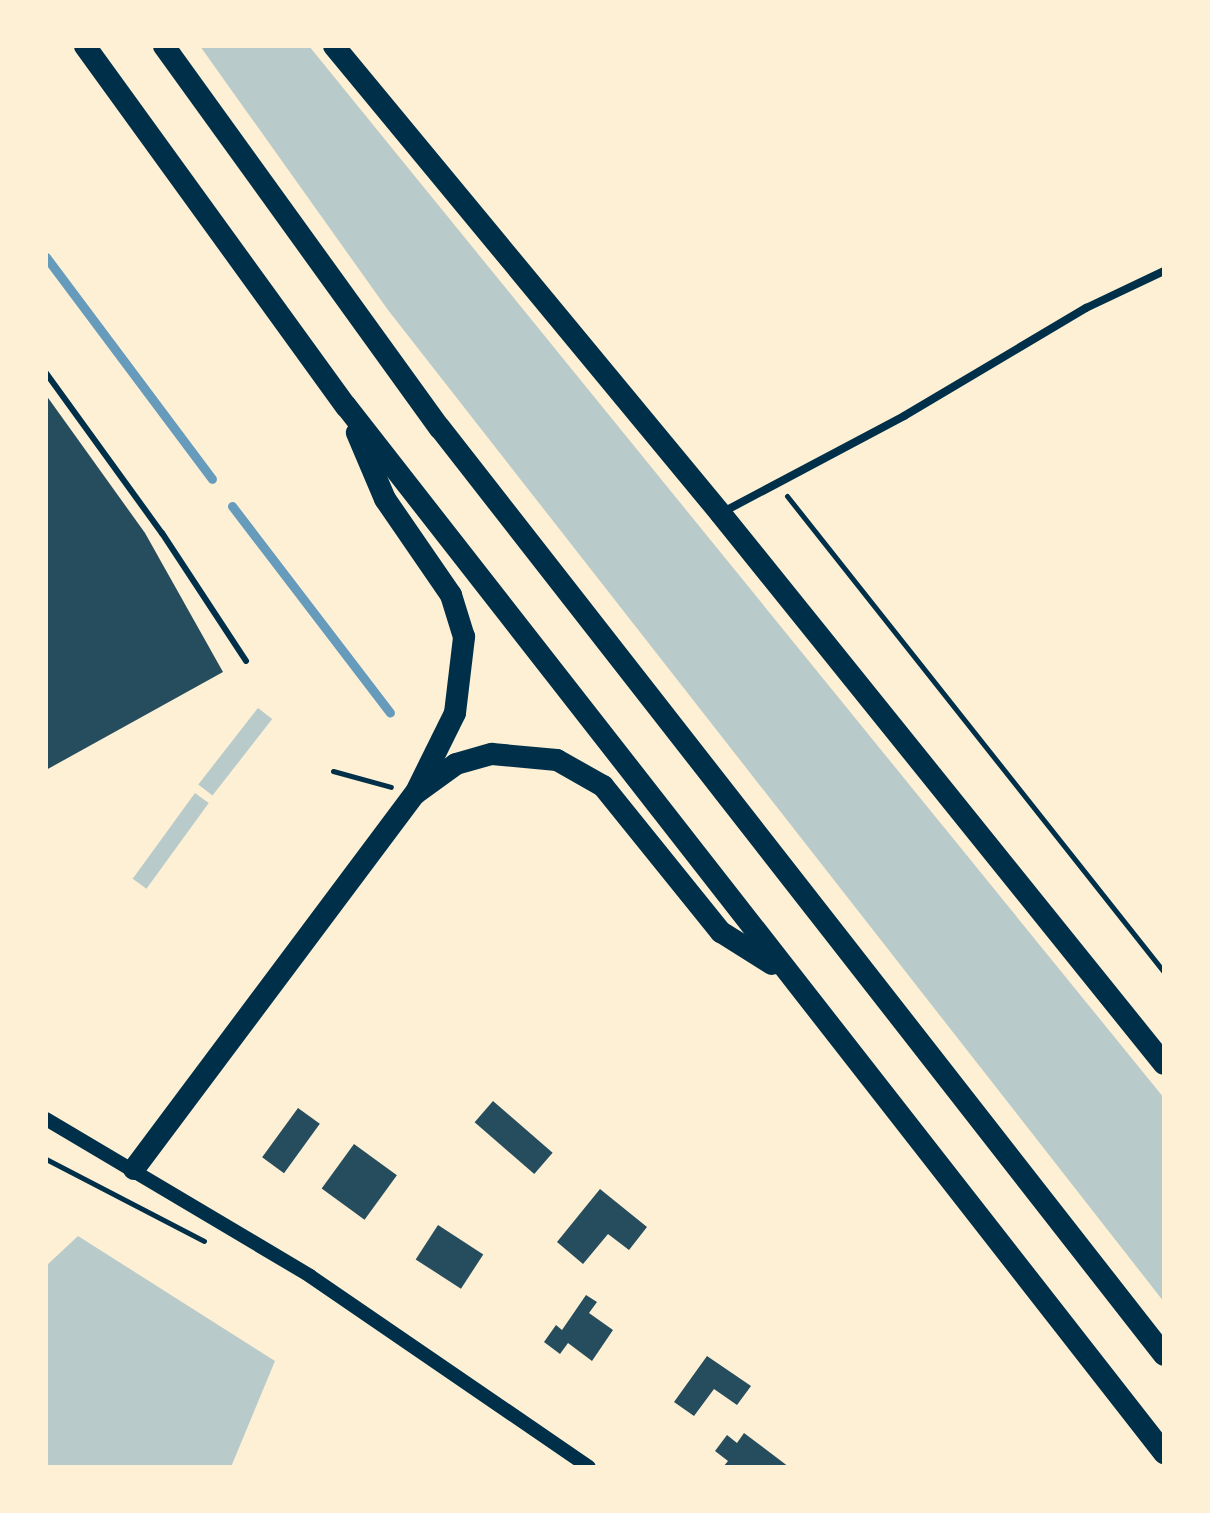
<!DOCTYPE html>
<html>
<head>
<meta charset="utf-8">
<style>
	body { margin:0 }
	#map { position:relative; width:1210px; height:1513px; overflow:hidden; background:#fdf0d5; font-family:"Varela Round",sans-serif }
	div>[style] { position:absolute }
	.green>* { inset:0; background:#b9caca; transform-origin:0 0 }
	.stream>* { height:9px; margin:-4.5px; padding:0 4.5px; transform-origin:4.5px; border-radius:4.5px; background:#669bbc }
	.building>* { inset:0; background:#264d5e; transform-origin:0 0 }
	.path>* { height:5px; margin:-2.5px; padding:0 2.5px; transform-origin:2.5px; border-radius:2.5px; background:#003049 }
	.service>* { height:6px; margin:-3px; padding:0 3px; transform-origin:3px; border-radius:3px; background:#003049 }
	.minor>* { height:8px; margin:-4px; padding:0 4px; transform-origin:4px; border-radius:4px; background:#003049 }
	.tertiary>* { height:14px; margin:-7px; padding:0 7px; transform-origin:7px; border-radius:7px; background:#003049 }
	.trunk>* { height:22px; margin:-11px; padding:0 11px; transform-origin:11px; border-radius:11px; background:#003049 }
	span { translate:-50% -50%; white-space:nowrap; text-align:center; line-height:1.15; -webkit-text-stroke:6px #fdf0d5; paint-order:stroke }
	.frame { position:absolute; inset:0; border:48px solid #fdf0d5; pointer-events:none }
</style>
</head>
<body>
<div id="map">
	<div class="green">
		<div style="clip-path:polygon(200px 46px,309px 46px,1164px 1098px,1164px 1302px,388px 310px)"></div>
		<div style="left:258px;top:708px;width:18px;height:97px;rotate:38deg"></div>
		<div style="left:195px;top:793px;width:17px;height:106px;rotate:36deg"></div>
		<div style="clip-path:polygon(78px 1236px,275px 1361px,231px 1467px,46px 1467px,46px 1266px)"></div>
	</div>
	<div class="stream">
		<div style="left:46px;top:257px;width:277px;rotate:53.2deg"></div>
		<div style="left:232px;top:506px;width:260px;rotate:52.6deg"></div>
	</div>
	<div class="building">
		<div style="clip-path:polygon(46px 395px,145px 533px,223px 672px,46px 770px)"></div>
		<div style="left:493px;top:1101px;width:79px;height:28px;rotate:41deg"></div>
		<div style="left:298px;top:1108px;width:27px;height:61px;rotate:36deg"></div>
		<div style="left:354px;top:1144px;width:53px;height:55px;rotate:36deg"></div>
		<div style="clip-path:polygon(600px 1189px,647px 1227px,629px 1250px,608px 1234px,583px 1264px,557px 1242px)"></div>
		<div style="left:438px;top:1225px;width:54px;height:41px;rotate:33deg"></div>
		<div style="clip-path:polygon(586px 1295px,597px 1302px,589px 1313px,613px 1330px,592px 1361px,568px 1343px,560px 1354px,544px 1342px,556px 1325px,562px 1330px)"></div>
		<div style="clip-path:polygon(707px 1356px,751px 1386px,737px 1405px,714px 1389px,694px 1416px,674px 1402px)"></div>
		<div style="clip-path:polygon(744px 1433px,789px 1467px,723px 1467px,728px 1461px,715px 1451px,727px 1435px,737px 1443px)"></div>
	</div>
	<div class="path">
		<div style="left:787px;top:496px;width:607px;rotate:51.62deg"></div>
		<div style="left:333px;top:771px;width:60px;rotate:15.4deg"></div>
		<div style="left:46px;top:1159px;width:178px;rotate:27.4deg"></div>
	</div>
	<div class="service">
		<div style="left:46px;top:373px;width:198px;rotate:54.1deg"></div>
		<div style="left:162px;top:533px;width:153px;rotate:56.7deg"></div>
	</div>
	<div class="minor">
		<div style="left:723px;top:512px;width:205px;rotate:-27.9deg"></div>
		<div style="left:904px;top:416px;width:212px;rotate:-30.7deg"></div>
		<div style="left:1086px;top:308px;width:86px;rotate:-25.4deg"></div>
	</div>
	<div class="tertiary">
		<div style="left:46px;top:1119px;width:307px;rotate:30.7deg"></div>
		<div style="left:310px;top:1276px;width:338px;rotate:34.4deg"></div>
	</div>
	<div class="trunk">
		<div style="left:85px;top:46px;width:445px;rotate:54.1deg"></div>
		<div style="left:346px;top:406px;width:1329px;rotate:52deg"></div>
		<div style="left:164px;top:46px;width:471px;rotate:54.2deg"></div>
		<div style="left:440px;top:428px;width:1176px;rotate:52.01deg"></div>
		<div style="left:334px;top:46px;width:607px;rotate:50.41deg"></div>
		<div style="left:721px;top:514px;width:706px;rotate:51.15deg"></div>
		<div style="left:416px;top:793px;width:49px;rotate:-35.9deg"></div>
		<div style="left:456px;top:764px;width:37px;rotate:-16deg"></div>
		<div style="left:492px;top:754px;width:65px;rotate:5.3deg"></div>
		<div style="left:557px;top:760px;width:53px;rotate:29.5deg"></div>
		<div style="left:603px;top:786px;width:188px;rotate:51.1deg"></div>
		<div style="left:721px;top:932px;width:60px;rotate:32.1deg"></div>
		<div style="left:134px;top:1169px;width:469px;rotate:-53.2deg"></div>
		<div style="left:415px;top:794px;width:90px;rotate:-63.7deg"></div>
		<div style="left:455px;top:713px;width:77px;rotate:-83.2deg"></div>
		<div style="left:464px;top:637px;width:44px;rotate:-107.2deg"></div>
		<div style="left:451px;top:595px;width:116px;rotate:-124.5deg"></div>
		<div style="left:385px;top:499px;width:72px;rotate:-113deg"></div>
	</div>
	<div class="frame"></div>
</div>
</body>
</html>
